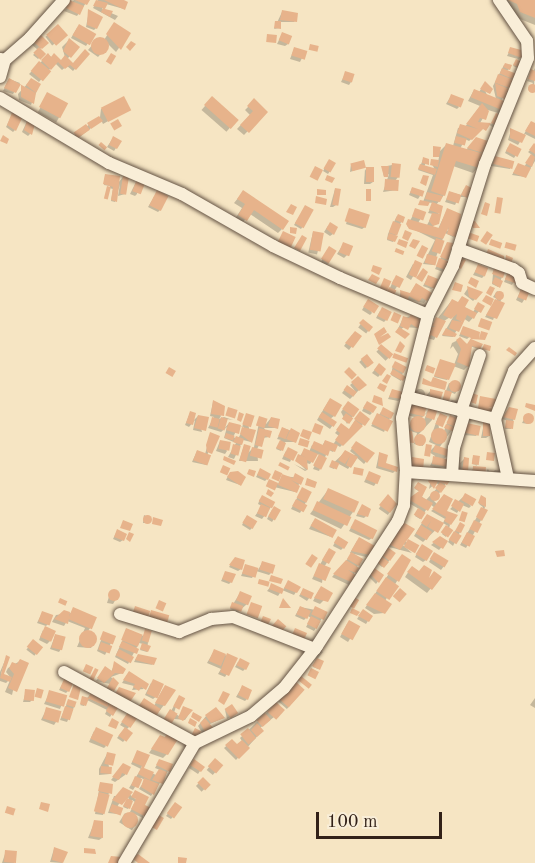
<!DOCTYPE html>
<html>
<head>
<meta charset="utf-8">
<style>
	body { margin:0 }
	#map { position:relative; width:535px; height:863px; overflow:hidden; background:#f6e5c3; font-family:"Old Standard TT",serif }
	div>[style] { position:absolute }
	.shadow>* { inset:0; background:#0003; transform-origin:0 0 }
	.round { border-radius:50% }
	.building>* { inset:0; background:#e7b38b; transform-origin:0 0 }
	.roads { filter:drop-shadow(0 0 2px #635243) drop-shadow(0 0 2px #635243) }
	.minor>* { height:12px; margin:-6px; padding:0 6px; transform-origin:6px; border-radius:6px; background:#f9eed8 }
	span { translate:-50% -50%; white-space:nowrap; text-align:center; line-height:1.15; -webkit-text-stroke:5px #f9eed8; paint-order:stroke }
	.scale { position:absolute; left:316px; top:812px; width:126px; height:27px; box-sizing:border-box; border:3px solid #322118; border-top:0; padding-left:8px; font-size:18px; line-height:21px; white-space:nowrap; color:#322118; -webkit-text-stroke:4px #f9eed8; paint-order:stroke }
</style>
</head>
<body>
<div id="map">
	<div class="shadow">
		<div style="clip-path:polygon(74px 0,88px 0,77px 16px,64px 11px)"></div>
		<div style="clip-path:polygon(98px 0,120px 0,124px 9px,106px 4px,102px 9px,118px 16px,115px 20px,93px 8px)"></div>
		<div style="clip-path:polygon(505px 0,535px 0,535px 25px,515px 17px)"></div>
		<div style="clip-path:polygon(89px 11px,96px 28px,94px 30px,86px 27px)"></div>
		<div style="clip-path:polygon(282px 12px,295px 22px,280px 22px,279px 28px,274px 29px)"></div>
		<div style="clip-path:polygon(113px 26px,129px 34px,116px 52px,104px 40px)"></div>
		<div style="left:58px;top:27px;width:11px;height:16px;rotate:52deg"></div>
		<div style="clip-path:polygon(77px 28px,88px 43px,86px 46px,71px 38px)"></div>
		<div style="clip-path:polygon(282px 34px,288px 44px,285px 46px,277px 44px)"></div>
		<div style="clip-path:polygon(39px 36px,46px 43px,39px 50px,43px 54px,38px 59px,33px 55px,38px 50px,31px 44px)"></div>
		<div style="clip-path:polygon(98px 38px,107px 47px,98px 57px,88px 50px)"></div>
		<div style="clip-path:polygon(69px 40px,78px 48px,67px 59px,72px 65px,88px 54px,73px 71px,67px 66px,62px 70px,55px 63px,39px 82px,29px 74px,48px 55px,61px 62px,65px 57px,62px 47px)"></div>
		<div style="clip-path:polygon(511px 48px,521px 57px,517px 61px,520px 69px,513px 66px,518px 59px,507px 56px)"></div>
		<div style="clip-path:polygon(294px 49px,305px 52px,300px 62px,290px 59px)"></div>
		<div style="clip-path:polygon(evenodd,504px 65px,509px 69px,507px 71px,515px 75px,501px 101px,502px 110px,494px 128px,488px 124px,469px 141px,465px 139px,460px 149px,466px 150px,474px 141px,482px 153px,478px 167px,473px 173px,453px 166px,444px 195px,436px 205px,441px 207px,433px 227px,438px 229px,446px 212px,456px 235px,442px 225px,455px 238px,445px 233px,433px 265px,423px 264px,435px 240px,407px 226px,416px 210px,424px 213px,418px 223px,427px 225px,433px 214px,428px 213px,433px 203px,423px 202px,433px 175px,418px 170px,420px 167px,423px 159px,427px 160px,424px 167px,435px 170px,431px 162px,438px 162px,439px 157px,433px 157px,433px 148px,438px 153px,447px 144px,453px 146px,458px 128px,465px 127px,480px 106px,468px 101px,474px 90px,479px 92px,483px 86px,487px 95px,496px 99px,493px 86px,504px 65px,488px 110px,498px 113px,491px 124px,480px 123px,488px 110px)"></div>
		<div style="clip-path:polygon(535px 68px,534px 87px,535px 92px,528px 90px,533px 83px,527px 81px)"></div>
		<div style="clip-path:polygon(346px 72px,351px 82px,349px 85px,341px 82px)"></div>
		<div style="clip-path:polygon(9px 79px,20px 83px,13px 94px,3px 91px)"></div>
		<div style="clip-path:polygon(29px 82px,39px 85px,31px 105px,19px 100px,18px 94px)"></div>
		<div style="left:48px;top:94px;width:21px;height:21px;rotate:29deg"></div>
		<div style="clip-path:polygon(451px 96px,459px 107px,457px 109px,446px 104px)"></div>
		<div style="left:212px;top:98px;width:33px;height:16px;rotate:41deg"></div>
		<div style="clip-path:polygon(254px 101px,266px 112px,244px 135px,237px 129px,250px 115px,245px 110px)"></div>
		<div style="clip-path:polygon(101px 109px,129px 109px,103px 124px,101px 120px,76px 140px,73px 136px,100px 117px)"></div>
		<div style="clip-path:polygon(12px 115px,15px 130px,13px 132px,6px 127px)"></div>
		<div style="clip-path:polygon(28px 119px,30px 134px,28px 136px,22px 132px)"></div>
		<div style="clip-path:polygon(529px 125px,535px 125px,535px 139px,525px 134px,518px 145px,508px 140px,511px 130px,523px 136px)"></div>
		<div style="clip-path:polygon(113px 138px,116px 148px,114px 151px,107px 147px)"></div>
		<div style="clip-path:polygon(535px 146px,535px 161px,525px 177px,512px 175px,518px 165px,524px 167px,532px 155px,528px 152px)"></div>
		<div style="clip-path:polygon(508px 147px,520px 149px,514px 158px,505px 153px)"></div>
		<div style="clip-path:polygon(496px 157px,512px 162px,510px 169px,491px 166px)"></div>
		<div style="clip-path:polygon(329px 161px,330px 171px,328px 174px,323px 171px)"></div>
		<div style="clip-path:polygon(351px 164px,364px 167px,350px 172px)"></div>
		<div style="clip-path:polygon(392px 165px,398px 177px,395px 181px,397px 190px,383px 192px,389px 174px,384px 177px,382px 167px)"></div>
		<div style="clip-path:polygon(365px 169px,373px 182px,370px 184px,364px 184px)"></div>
		<div style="clip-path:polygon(105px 176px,118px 183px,123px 177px,125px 194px,118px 196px,120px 184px,115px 202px,111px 201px,113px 189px,109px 188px,106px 200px,110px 186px,104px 185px)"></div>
		<div style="clip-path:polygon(137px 180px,137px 194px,135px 196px,130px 194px)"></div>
		<div style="clip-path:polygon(412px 188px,420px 196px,418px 199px,409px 195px)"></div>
		<div style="clip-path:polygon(335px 189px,336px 205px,333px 207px,330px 207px)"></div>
		<div style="clip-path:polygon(464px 189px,466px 197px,459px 197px,455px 205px,445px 202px,450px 192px,461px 195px)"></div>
		<div style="clip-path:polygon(157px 192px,160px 210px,158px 212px,148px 207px)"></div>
		<div style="clip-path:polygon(243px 192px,282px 229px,278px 233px,250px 214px,242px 223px,235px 219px,242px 208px,234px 203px)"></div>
		<div style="clip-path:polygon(305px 207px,303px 226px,301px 229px,294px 225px)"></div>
		<div style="clip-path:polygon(350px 210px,365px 227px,362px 229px,346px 224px)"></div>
		<div style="clip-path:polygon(397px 216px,401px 222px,393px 242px,387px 240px,388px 234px)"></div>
		<div style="clip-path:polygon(328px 226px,333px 234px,330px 236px,324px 232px)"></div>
		<div style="left:313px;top:232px;width:9px;height:21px;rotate:13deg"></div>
		<div style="clip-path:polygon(344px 243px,347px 255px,344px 258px,337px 254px)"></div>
		<div style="clip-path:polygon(448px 244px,446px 269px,443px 272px,435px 269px)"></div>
		<div style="clip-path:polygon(327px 250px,329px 263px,327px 265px,321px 262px)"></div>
		<div style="clip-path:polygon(413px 264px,420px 264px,411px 280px,406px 277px)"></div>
		<div style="clip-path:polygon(494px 265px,502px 277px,498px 287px,492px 284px)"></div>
		<div style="clip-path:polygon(478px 266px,484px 276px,482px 278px,473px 275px)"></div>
		<div style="clip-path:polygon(508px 273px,517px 276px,512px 285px,504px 282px)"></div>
		<div style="clip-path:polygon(428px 277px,434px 287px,431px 289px,423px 286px)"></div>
		<div style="clip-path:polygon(394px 279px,402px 279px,394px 291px,389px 290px)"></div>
		<div style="clip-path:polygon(414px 287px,426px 300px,424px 303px,399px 298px,401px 292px,410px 295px)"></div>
		<div style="clip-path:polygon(468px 288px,481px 293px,473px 301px,464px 294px)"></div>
		<div style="clip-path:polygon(522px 288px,524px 300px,522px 303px,516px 300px)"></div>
		<div style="clip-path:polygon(497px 291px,503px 295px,493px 320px,485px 317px,497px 299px,493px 297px)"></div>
		<div style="clip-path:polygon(452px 300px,473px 312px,478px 304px,483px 307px,469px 322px,463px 318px,453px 337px,442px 336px,455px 314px,444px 321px,434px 340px,423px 337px)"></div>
		<div style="clip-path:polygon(366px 303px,372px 313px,370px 315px,362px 310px)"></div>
		<div style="clip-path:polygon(380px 311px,386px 320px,384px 322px,376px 318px)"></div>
		<div style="clip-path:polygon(411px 316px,421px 321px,417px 328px,404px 327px,396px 333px,403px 318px)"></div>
		<div style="left:363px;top:321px;width:10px;height:8px;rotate:37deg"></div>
		<div style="clip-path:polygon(463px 328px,478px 333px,477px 339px,471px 339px,473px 334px,467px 339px,459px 336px)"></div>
		<div style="clip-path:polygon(352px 335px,360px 336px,349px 350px,344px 346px)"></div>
		<div style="clip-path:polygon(460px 339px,468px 345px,480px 344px,478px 349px,470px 346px,468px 366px,464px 370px,453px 366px,447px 380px,434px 377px,440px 362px,454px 365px,458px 354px,453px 346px,450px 349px,452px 343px)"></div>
		<div style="left:382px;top:346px;width:13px;height:8px;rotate:45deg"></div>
		<div style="left:366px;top:356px;width:9px;height:9px;rotate:49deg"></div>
		<div style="clip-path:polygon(393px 365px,403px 372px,401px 381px,391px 375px)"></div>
		<div style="clip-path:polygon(377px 367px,380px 375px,378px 377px,372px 373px)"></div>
		<div style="clip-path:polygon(358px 378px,364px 385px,350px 399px,342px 393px,345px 389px,355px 391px,350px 385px)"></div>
		<div style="clip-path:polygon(449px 383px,460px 385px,455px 394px,450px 392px,447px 404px,452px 400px,459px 401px,456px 410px,440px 406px)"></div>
		<div class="round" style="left:415px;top:389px;width:10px;height:10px"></div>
		<div style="clip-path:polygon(evenodd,431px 390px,432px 420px,418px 435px,424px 438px,423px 446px,414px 444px,417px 433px,410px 431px,410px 444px,406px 431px,414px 417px,407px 415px,409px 407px,423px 416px,430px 409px,426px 396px,431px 390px,427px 413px,423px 422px,419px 420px,427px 413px)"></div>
		<div style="clip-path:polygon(392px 391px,401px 399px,398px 401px,388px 399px)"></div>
		<div style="clip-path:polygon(evenodd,213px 402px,221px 416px,219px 419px,224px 417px,233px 420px,227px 419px,224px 429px,229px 423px,242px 427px,247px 415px,251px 442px,243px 440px,234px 459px,228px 457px,236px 443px,224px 438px,227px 427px,221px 432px,208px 428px,214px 417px,210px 416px,213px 402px,239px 426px,244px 427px,238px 439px,233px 437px,239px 426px)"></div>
		<div style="clip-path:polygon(328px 402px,334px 416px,330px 419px,335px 422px,330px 429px,317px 420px)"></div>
		<div style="clip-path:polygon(346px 405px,353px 416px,347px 424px,341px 412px)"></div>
		<div style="clip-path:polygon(365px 405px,372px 413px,370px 415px,362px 411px)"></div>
		<div style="clip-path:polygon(516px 410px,511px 429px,505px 429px,508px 421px,502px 419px,507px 411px)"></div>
		<div style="clip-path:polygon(381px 412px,392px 413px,384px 432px,371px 426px)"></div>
		<div style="clip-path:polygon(190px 413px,192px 422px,198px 416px,202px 432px,193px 430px,195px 420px,189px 427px,185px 425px)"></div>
		<div style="clip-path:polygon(527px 414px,533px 416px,528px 424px,522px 423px)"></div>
		<div style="clip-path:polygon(358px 416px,368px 419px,340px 447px,337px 445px,333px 452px,329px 450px,339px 436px,335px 433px,342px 425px,349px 430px)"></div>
		<div style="clip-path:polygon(438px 417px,439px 429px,444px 431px,449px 418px,459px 420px,439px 448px,447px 456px,443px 460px,447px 466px,439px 468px,430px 466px,435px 456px,429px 452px,436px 445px,429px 442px)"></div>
		<div style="clip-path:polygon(260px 418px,266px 424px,271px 418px,276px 428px,264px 428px,269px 437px,263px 438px,257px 449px,258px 461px,239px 461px,244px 446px,247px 454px,254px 447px)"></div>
		<div style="clip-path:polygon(484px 423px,489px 436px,486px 438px,481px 438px)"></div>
		<div style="clip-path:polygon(465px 427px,477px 436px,463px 435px)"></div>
		<div style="clip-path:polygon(283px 428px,298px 433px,294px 442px,285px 442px,281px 451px,276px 449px,281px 440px,277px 439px)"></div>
		<div style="clip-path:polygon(211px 434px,206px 465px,192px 462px,197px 451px,205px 454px)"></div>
		<div style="clip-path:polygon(220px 441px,227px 451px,225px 454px,216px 451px)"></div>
		<div style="clip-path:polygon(325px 441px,326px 455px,319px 471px,313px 469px,320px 455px,316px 454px,310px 464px,306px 463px,307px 470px,305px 471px,294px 464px,306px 470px,296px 460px,305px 450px,309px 452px,312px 445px,322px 446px)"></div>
		<div style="clip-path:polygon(356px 443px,373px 453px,364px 464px,356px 457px,348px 469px,337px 463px,334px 469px,329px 467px,343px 454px,355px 455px,350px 451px)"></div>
		<div style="clip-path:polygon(286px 451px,291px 460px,290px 462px,282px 459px)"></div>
		<div style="clip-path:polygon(379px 454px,384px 464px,395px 471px,393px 473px,376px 468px)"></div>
		<div style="clip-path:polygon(456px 457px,460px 457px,460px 463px,464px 459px,467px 472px,459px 474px)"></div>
		<div style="clip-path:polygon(473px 457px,477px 464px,474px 468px,484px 473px,488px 469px,491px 474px,495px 470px,501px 471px,501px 475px,494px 475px,495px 472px,491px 476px,487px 475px,487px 470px,481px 476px,471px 475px,472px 470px,477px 465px,472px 464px)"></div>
		<div style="clip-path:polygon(260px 470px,267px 479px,265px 481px,256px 477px)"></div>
		<div style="clip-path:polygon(369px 473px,376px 483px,374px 486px,364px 482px)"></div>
		<div style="clip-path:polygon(228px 476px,240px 485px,226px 480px)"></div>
		<div style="clip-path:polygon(282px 476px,302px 478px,295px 492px,274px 487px,270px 481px,278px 484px)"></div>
		<div style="clip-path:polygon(431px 479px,448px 480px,434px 501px,445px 512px,450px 525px,446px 537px,442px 534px,448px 526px,443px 523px,445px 519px,431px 511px,435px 508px,430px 504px,420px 519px,415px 516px,419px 509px,407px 502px,420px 492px,415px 489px,418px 484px,420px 495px,426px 500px,440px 485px,436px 483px,429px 489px)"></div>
		<div style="clip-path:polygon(302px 489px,306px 502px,300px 513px,291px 509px)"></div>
		<div style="clip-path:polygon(328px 490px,353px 512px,341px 529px,310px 514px)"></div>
		<div style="clip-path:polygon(463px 497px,471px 506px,469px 508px,462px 505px,457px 513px,450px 509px)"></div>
		<div style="left:386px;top:498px;width:11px;height:13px;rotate:34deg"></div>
		<div style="clip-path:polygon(481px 498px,485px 507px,481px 520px,466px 548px,460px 545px,483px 507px,479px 504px)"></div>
		<div style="clip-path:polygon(260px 499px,271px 507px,262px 519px,255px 516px,262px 506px,258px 504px)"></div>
		<div style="clip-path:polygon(360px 509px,366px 516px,364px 518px,356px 516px)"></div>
		<div style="clip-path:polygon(272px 510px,279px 511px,272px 522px,267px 519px)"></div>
		<div style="clip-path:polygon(144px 515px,150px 518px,148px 523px,143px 523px)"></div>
		<div style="clip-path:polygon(425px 518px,442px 524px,423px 542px,414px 536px)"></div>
		<div style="clip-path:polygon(245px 519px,252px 528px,250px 530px,242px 525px)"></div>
		<div style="clip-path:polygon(355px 521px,372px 538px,369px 540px,349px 531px)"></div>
		<div style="clip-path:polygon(313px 522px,331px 537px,309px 529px)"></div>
		<div style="clip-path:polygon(460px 524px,463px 526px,453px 546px,448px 542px)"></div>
		<div style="clip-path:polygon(401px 526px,403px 541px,416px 546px,414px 551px,397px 540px,412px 553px,389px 547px,389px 561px,382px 567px,376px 562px)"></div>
		<div style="clip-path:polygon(117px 531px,123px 540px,120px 542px,113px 539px)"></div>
		<div style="clip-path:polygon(440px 538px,446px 542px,439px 550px,431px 545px)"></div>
		<div style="clip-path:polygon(336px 540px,343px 548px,341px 550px,333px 546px)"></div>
		<div style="clip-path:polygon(357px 541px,369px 554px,366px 557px,350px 553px)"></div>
		<div style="clip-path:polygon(420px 548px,426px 560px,423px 562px,415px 557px)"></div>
		<div style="clip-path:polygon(327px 552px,334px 552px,324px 567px,322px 583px,312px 579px)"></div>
		<div style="clip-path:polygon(350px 556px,358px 565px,349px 585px,332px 577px)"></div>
		<div style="clip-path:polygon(432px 556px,447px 562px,441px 570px,429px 562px)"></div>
		<div style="clip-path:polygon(400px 558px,409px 561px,385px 601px,384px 613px,374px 614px,365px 608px)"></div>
		<div style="clip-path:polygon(233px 561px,241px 569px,238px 571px,229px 567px)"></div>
		<div style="clip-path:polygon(262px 563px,271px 573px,269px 575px,256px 571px,252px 578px,241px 576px,246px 565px,258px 570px)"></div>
		<div style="clip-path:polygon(371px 571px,382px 576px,376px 584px,368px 576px)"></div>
		<div style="clip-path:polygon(409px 571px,426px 581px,440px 577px,427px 593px,405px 577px)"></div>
		<div style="clip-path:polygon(226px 572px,231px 582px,229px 584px,221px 581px)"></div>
		<div style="clip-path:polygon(288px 582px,296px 592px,294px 595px,282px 590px,278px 596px,267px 591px,272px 585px,283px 590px)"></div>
		<div style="clip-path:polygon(111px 590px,119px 594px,113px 604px,107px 603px)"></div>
		<div style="clip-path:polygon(303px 590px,312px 594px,307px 601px,299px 596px)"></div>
		<div style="clip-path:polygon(319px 590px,331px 593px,320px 604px,313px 601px)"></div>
		<div style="clip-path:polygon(240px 593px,247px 604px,238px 612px,230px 609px)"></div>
		<div style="clip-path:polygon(300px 607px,326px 612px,314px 631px,306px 627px,311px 618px,308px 616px,304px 620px,295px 616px)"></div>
		<div style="clip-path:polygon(74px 609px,91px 627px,87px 632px,96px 637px,91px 648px,77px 647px,85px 628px,67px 621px,64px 626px,52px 622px,56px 615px,71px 613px)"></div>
		<div style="clip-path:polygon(42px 613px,48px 624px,46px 626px,37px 623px)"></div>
		<div style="clip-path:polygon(361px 613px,371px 616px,366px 624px,357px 619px)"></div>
		<div style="clip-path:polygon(347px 624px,358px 626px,348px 642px,340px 637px)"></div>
		<div style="clip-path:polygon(43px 630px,50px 641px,47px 644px,39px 640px)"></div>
		<div style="clip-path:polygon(127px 630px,143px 636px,146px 631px,148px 642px,147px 652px,140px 650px,143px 644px,139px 643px,128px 664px,115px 657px)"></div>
		<div style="clip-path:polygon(104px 632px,111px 643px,105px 655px,97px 651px)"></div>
		<div style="clip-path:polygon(55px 636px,61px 649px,59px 652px,50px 649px)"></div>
		<div style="left:33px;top:641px;width:10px;height:11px;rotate:37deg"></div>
		<div style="clip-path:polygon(319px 649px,323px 652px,319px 657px,317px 660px,322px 662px,318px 669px,313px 667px)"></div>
		<div style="clip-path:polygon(214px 651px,236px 659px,225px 677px,218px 674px,221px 669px,207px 663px)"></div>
		<div style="clip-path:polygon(138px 655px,153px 665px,134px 662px)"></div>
		<div style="clip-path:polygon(6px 658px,1px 674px,11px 678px,6px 672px,8px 668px,20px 661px,12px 695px,5px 692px,11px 678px,6px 683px,0 681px,0 672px)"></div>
		<div style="clip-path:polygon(238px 662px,245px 669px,243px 671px,235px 667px)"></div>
		<div style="clip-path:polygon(115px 663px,122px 673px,111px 677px,117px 683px,110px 693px,106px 690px,110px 684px,96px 681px,103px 671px,111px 672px)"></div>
		<div style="clip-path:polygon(127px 675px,144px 689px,132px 690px,134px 686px,122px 683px)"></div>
		<div style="clip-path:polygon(65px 679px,68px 691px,66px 693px,59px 690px)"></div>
		<div style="clip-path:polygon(151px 683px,157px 696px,153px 699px,145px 695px)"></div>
		<div style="left:295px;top:683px;width:11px;height:25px;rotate:41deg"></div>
		<div style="clip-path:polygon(242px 687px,247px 699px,245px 701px,236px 697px)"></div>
		<div style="clip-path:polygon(163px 689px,164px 705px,154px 718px,154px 706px)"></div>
		<div style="clip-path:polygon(26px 691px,32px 700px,30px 702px,23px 702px)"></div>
		<div style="clip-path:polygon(50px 692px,65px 696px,60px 709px,44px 704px)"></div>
		<div style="clip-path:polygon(91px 694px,117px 706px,110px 717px,105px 714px,107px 710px,87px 700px,84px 706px,80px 705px)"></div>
		<div style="clip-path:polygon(179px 697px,174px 713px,179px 716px,184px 708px,191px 711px,185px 720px,174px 719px,171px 711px)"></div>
		<div style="clip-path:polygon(535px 698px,535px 708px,530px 705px)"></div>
		<div style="clip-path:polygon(68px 701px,74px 707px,67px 722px,60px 720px)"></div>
		<div style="clip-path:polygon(276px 704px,283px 710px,260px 728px,262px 731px,236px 760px,224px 748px,232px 741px,237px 746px,242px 741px,240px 738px)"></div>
		<div style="clip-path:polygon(47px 708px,56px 722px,54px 725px,41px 720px)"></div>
		<div style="clip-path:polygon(225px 710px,234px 715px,227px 719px)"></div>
		<div style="clip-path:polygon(126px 716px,129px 727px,126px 730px,130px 734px,123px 742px,117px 738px,125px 728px,120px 725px)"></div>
		<div style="clip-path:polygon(206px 716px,223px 718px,208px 725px,204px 736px,198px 726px)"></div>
		<div style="clip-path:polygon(94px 731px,106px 746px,104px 748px,89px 742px)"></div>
		<div style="clip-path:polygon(160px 737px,167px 754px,163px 758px,149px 753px)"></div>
		<div style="clip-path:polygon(138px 751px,147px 756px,141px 768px,156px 775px,160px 770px,155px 768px,159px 761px,168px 771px,151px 796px,139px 789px,145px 780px,141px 778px,133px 790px,129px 788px,141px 769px,131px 764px)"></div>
		<div style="clip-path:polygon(107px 754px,110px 774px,99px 775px,99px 769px)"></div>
		<div style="left:215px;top:760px;width:8px;height:13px;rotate:40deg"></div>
		<div style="clip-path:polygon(192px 763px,200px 771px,198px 774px,189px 768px)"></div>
		<div style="clip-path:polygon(123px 765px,129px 767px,125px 775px,115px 782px,111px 780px)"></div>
		<div style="left:203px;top:779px;width:8px;height:10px;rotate:45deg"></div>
		<div style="clip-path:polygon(100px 784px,111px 785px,103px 815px,95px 814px)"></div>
		<div style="clip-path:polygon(123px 789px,143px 805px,143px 818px,130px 812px,135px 802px,132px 800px,128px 809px,123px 807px,129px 798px,124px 796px,117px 807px,118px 814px,108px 813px,114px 796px,120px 796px)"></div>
		<div style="clip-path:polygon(173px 807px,180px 808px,171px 819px,166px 816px)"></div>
		<div style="left:125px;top:813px;width:15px;height:11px;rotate:32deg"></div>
		<div style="clip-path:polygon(95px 821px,102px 838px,99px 840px,88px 838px)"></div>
		<div style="clip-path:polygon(54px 849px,66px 853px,62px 863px,50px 862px)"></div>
		<div style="clip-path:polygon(6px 851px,15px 852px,14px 863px,2px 863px)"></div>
	</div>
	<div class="building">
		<div style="clip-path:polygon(69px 0,84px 6px,80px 15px,66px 8px)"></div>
		<div style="clip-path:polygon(75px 0,90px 0,87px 5px)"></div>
		<div style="clip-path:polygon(96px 0,108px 3px,105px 9px,113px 11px,110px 17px,101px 12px,103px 8px,93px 6px)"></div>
		<div style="clip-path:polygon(104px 0,124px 0,128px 2px,125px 10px)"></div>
		<div style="clip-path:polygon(508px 0,535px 0,535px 18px,520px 12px,517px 4px)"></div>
		<div style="clip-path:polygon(88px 9px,103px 17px,97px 29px,87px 25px)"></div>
		<div style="clip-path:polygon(282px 10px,298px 13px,297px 22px,280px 20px)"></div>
		<div style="clip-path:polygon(275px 21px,281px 21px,281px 29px,274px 28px)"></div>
		<div style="clip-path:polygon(114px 22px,131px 33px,121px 50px,106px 34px)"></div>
		<div style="left:58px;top:24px;width:15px;height:16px;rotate:48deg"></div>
		<div style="left:79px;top:24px;width:20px;height:13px;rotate:30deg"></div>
		<div style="left:282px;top:32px;width:11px;height:9px;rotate:22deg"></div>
		<div style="clip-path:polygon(39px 33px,49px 43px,42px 49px,32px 41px)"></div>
		<div style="left:267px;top:34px;width:10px;height:8px;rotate:6deg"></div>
		<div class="round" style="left:91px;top:37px;width:18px;height:18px"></div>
		<div style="clip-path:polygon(69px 38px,80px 47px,71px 58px,63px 51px)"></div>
		<div style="clip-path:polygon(131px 41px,136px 44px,130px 51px,126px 47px)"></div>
		<div style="left:310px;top:44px;width:9px;height:6px;rotate:13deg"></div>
		<div style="left:39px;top:47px;width:10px;height:8px;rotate:45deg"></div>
		<div style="left:294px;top:47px;width:14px;height:9px;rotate:17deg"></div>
		<div style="clip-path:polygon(510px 47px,525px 51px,522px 58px,508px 53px)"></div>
		<div style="clip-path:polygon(85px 49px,90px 54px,76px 70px,70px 65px,65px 69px,58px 62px,51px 70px,41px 60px,48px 53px,51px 57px,54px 53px,61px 60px,65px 55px,73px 63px)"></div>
		<div style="left:111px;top:53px;width:6px;height:10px;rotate:31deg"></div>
		<div style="clip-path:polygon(516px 59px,524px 63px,522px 69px,513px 65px)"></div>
		<div style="left:39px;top:61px;width:16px;height:13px;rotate:40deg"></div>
		<div style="clip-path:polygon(505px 63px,512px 65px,510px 70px,503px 67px)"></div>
		<div style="left:502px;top:68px;width:16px;height:6px;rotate:22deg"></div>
		<div style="clip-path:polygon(531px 69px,535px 71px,535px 81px,528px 79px)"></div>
		<div style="left:345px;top:71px;width:10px;height:9px;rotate:17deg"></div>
		<div style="left:498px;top:74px;width:17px;height:9px;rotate:21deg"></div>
		<div style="clip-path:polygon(9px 78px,36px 93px,34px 104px,21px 97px,21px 84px,16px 93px,4px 88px)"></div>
		<div style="clip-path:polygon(31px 78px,41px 84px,36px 93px,26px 85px)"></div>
		<div style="clip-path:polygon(485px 81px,493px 89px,490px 94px,480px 89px)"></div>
		<div style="clip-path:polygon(495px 83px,509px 89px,505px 99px,497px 96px)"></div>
		<div class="round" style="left:527.5px;top:83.5px;width:9px;height:9px"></div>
		<div style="left:474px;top:89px;width:35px;height:9px;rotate:22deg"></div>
		<div style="left:47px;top:92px;width:24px;height:17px;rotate:28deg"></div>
		<div style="left:451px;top:94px;width:14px;height:9px;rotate:21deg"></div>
		<div style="left:124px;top:96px;width:16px;height:26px;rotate:63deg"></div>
		<div style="left:212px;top:96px;width:36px;height:12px;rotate:42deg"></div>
		<div style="clip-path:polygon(254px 98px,268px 112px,249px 133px,240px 125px,253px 111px,247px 106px)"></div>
		<div style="clip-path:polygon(482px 103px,489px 111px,486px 120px,480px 118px,478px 122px,491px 123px,486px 131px,483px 129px,472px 140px,457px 133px,460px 124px,478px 129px,466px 124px)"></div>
		<div style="clip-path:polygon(13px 110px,24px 114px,16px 131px,7px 125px)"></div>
		<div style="clip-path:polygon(496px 113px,503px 116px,497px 126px,491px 123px)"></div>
		<div style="clip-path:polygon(99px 116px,103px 121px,91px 129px,87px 123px)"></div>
		<div style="clip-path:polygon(28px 118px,36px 120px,32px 135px,24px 130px)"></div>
		<div style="left:118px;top:119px;width:8px;height:9px;rotate:60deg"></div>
		<div style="clip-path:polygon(531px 121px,535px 123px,535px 136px,525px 131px)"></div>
		<div style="left:86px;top:124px;width:7px;height:15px;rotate:56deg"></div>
		<div style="clip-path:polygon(510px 128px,526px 135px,522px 143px,510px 138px)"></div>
		<div style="clip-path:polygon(3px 135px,9px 139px,7px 144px,0 141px)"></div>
		<div style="clip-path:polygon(113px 136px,122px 141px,117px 149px,109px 145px)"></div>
		<div style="left:456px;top:136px;width:11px;height:7px;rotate:15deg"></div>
		<div style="clip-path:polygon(476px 137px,488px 141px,483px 153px,467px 148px)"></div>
		<div style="left:101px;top:142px;width:8px;height:4px;rotate:40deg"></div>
		<div style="clip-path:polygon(446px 143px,484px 154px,479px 168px,456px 161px,445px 196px,431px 191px)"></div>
		<div style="left:510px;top:143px;width:13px;height:9px;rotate:27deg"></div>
		<div style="clip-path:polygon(534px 143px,535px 144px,535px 154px,529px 150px)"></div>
		<div style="clip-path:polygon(433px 146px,441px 147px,439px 157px,433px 157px)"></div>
		<div style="clip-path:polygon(531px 154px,535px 157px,532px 167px,525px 163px)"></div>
		<div style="left:495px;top:156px;width:20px;height:8px;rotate:15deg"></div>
		<div style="clip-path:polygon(423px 157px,429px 159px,429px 165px,422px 163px)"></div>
		<div style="left:329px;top:159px;width:8px;height:11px;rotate:30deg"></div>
		<div style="clip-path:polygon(431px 159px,439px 160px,438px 167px,430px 165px)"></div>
		<div style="left:364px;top:160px;width:8px;height:14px;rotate:76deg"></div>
		<div style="left:392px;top:163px;width:9px;height:14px;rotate:6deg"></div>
		<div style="clip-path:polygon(518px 163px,531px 168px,526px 178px,513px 173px)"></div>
		<div style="clip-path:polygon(420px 164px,437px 169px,435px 175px,418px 169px)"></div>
		<div style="left:315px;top:166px;width:9px;height:12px;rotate:27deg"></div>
		<div style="clip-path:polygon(381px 166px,389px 166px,388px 177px,384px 177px)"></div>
		<div style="left:366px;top:167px;width:8px;height:15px"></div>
		<div style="clip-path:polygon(105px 174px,120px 176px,117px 202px,111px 200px,113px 187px,103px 184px)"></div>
		<div style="clip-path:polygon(327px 175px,335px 178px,332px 183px,325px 180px)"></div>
		<div style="clip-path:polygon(423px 175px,429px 176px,426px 186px,420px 183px)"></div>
		<div style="left:123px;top:176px;width:6px;height:18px;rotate:9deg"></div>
		<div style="left:137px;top:179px;width:9px;height:13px;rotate:21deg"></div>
		<div style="left:385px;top:179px;width:14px;height:11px;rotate:4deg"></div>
		<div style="left:466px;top:185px;width:7px;height:11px;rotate:27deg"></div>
		<div style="left:107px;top:186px;width:4px;height:13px;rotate:14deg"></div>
		<div style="left:412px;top:187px;width:13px;height:6px;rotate:18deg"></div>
		<div style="left:335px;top:188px;width:6px;height:17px;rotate:9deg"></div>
		<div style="clip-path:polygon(317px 189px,326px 190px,326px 195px,317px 195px)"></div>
		<div style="left:366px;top:189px;width:5px;height:12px"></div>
		<div style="left:157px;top:190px;width:13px;height:17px;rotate:27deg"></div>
		<div style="clip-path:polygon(243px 190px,289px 221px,283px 230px,254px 210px,247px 221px,238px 215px,245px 204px,237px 199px)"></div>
		<div style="left:449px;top:191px;width:13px;height:9px;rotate:18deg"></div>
		<div style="clip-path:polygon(427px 192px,443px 196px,440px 202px,425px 199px)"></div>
		<div style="clip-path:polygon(316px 196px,327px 199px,326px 205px,315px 203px)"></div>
		<div style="left:497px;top:197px;width:6px;height:16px;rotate:9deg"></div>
		<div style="clip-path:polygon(420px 200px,430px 202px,428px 206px,418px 205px)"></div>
		<div style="clip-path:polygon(432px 202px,443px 206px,439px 224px,433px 226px,429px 221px,432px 213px,440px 214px,429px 210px)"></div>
		<div style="clip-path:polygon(485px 202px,490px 204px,487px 216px,481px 214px)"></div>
		<div style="clip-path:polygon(291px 204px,297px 207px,293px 215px,286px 212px)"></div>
		<div style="left:305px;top:205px;width:10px;height:21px;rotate:29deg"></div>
		<div style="left:349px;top:208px;width:22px;height:14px;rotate:18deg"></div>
		<div style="left:415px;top:208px;width:12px;height:9px;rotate:20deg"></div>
		<div style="clip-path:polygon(447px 208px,461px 214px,458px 238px,447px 234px,449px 227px,443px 239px,409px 229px,406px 224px,408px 219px,439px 228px)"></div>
		<div style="clip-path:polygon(398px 214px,405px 217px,403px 223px,395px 220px)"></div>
		<div style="left:393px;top:221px;width:9px;height:12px;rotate:21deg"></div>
		<div style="clip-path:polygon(469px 221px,475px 221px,480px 228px,473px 228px)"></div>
		<div style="clip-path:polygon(330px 222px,338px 227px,334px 235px,326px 229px)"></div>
		<div style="clip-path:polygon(290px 227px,297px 228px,296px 234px,290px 233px)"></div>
		<div style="clip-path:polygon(405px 230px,412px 233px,408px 241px,402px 238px)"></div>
		<div style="left:283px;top:231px;width:14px;height:15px;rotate:25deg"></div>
		<div style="left:313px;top:231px;width:11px;height:19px;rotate:10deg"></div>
		<div style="left:487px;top:231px;width:7px;height:12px;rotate:34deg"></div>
		<div style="left:468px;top:232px;width:12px;height:6px;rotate:20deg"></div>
		<div style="clip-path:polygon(389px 233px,398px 236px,395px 242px,387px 239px)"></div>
		<div style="clip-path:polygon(302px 235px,307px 238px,300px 251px,294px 248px)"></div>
		<div style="left:436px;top:238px;width:9px;height:14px;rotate:18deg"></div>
		<div style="clip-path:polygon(399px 239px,408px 242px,406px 248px,397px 244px)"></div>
		<div style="clip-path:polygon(413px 239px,420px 241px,415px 249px,409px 246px)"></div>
		<div style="left:491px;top:239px;width:12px;height:6px;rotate:20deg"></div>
		<div style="left:343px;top:242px;width:11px;height:11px;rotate:22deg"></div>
		<div style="clip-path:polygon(447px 242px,453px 243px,448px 260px,440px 257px)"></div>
		<div style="left:506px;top:242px;width:11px;height:6px;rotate:15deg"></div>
		<div style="left:422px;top:245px;width:7px;height:12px;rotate:27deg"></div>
		<div style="left:329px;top:246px;width:9px;height:15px;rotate:32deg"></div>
		<div style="left:396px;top:248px;width:9px;height:4px;rotate:21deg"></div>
		<div style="clip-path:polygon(488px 249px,504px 256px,504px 262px,486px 255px)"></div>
		<div style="left:427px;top:254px;width:11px;height:9px;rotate:15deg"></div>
		<div style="clip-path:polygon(506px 255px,513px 258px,510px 266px,505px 264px)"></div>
		<div style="clip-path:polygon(460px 257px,466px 260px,461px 269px,455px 265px)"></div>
		<div style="left:439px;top:258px;width:12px;height:9px;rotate:20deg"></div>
		<div style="left:415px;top:260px;width:8px;height:16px;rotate:23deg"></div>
		<div style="left:478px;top:264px;width:11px;height:9px;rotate:22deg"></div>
		<div style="clip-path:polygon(373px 265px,382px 268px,379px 275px,371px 271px)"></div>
		<div style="clip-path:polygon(495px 267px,506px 269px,503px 278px,492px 274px)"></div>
		<div style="clip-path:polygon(423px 268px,428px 272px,422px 282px,416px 278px)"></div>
		<div style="left:508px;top:271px;width:12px;height:9px;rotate:20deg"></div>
		<div style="clip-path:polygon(372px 274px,380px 278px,376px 284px,368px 280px)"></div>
		<div style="left:396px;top:275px;width:9px;height:10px;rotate:27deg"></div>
		<div style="left:428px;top:275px;width:11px;height:10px;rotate:22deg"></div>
		<div style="clip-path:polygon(471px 277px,479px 281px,476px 288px,468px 283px)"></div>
		<div style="clip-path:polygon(495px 277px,503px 281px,500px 288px,492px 283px)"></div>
		<div style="left:384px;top:278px;width:8px;height:14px;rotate:23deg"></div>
		<div style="clip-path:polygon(455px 282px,463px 285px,461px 292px,452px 290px)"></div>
		<div style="clip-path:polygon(416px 283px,432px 293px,427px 301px,422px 298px,419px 302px,409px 296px,407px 302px,401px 301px,400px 290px,410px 293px)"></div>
		<div style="clip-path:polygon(467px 286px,483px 292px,476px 300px,469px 297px)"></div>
		<div style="clip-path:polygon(490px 286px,495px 288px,491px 296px,486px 293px)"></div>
		<div style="left:522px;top:286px;width:9px;height:12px;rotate:21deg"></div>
		<div style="left:389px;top:287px;width:8px;height:9px;rotate:23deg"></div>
		<div class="round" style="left:494.5px;top:290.5px;width:9px;height:9px"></div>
		<div style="clip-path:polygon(486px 295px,494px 299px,491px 306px,482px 301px)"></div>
		<div style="clip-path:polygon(462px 296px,469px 300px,465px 307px,477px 313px,474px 319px,467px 315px,459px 332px,449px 328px,452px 320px,462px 322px,456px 319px,457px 314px,451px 319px,443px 315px,452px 299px,458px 302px)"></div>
		<div style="left:368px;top:299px;width:13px;height:9px;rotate:32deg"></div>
		<div style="clip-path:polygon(495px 299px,505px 303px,497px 319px,486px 315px)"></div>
		<div style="left:478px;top:302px;width:8px;height:8px;rotate:30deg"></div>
		<div style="left:382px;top:307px;width:11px;height:10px;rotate:27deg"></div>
		<div style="left:394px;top:312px;width:8px;height:9px;rotate:23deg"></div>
		<div style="clip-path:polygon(411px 314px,423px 321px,419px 329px,411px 324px,408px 330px,400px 326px,403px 316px,409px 318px)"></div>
		<div style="clip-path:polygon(436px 317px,446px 321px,437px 338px,431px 335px,429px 338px,424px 335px,429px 327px,436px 327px,432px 326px)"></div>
		<div style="left:481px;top:318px;width:12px;height:9px;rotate:20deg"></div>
		<div style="clip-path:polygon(363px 319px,373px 327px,369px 332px,359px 323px)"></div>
		<div style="clip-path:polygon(463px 326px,480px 332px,479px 339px,481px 331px,488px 333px,485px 340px,471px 339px,483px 344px,480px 349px,472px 346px,469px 367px,457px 362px,461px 349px,456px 340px,460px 337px,467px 344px,471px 338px,460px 334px)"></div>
		<div style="clip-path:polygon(384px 327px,387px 332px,380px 337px,388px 333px,391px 337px,379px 345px,374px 334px)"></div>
		<div style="clip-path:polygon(399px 327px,410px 334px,405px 339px,395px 332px)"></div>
		<div style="clip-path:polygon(446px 328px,457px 334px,455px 337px,442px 335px)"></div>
		<div style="clip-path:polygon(355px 331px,362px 336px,353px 348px,345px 343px)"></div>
		<div style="clip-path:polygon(400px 341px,405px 346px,401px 353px,395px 351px)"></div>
		<div style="left:381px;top:344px;width:16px;height:6px;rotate:40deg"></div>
		<div style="clip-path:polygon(484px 344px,491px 346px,490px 351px,482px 349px)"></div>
		<div style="clip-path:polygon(509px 347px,517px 353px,515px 356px,506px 350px)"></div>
		<div style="left:394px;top:353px;width:15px;height:5px;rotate:20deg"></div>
		<div style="left:367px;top:354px;width:11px;height:8px;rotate:52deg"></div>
		<div style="clip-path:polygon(440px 359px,456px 364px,449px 380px,434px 376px)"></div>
		<div style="left:395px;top:361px;width:13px;height:7px;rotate:27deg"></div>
		<div style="clip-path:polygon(379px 363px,386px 369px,381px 376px,374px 370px)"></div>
		<div style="left:427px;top:365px;width:9px;height:6px;rotate:21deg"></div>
		<div style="left:169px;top:367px;width:8px;height:7px;rotate:30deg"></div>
		<div style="left:349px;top:367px;width:11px;height:7px;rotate:45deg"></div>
		<div style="clip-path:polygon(393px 369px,406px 377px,403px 381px,390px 374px)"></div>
		<div style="clip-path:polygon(387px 374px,391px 376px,387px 384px,382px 381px)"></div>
		<div style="clip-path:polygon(358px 376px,367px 385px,359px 391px,351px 382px)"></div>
		<div style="clip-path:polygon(433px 377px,447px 382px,445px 390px,422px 384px,423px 378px,431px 382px)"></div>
		<div class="round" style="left:449px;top:380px;width:12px;height:12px"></div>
		<div style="clip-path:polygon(380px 383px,387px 386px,384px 392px,377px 388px)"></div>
		<div style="left:347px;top:385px;width:12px;height:6px;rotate:35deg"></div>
		<div style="clip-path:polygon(392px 389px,403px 392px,402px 399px,389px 397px)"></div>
		<div style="clip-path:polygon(430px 389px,443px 392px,439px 404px,430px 401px)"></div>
		<div style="clip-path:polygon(445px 390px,452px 392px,449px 401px,443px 399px)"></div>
		<div style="clip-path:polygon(471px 393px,478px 395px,476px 404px,470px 402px)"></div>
		<div style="clip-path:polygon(374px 395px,382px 398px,383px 406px,372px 402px)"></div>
		<div style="clip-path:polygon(480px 396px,496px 399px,495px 408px,488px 407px,494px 409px,493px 418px,477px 414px)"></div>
		<div style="left:330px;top:398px;width:14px;height:14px;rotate:30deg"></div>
		<div style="clip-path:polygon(213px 400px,225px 406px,224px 416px,211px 414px)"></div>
		<div style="left:348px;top:401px;width:14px;height:10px;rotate:36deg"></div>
		<div style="clip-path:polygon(367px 401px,377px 407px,373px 413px,363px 408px)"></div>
		<div style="left:411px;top:403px;width:16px;height:10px;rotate:14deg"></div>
		<div style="clip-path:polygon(526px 403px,535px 405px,535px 411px,525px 407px)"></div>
		<div style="left:430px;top:404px;width:9px;height:14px;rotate:18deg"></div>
		<div style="left:228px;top:407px;width:10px;height:9px;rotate:17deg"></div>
		<div style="clip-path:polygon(383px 407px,394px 413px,391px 419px,380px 414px)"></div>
		<div style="clip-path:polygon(509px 407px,518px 409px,515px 420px,503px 417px)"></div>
		<div style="clip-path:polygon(190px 411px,196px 413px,193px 425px,186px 423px)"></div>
		<div style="clip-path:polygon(360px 411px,370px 419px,365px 426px,354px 419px)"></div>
		<div style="clip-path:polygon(239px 412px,244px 414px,241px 422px,237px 420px)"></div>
		<div style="left:322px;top:412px;width:18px;height:6px;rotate:34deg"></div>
		<div class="round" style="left:522.5px;top:412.5px;width:11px;height:11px"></div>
		<div style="left:246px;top:413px;width:9px;height:12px;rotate:18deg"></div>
		<div style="left:346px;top:413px;width:9px;height:7px;rotate:36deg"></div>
		<div style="left:377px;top:413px;width:18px;height:12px;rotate:27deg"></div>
		<div style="left:440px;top:413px;width:8px;height:12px;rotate:23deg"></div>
		<div style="clip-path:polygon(198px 415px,209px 417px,206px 431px,194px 428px)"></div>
		<div style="left:450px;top:415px;width:12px;height:9px;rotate:24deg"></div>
		<div style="left:259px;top:416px;width:9px;height:10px;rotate:18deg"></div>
		<div class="round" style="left:410px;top:416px;width:16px;height:16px"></div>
		<div style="left:212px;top:417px;width:8px;height:9px;rotate:14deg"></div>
		<div style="left:221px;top:417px;width:7px;height:12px;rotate:16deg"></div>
		<div style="clip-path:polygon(271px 417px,280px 419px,278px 429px,268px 426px)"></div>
		<div style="clip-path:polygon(355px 420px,363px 426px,343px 446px,335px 440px,340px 433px,336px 430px,341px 423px,349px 429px)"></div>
		<div style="left:506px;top:420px;width:8px;height:8px;rotate:7deg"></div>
		<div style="left:483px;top:421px;width:7px;height:15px"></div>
		<div style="clip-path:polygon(229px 422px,241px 425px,239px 434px,226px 430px)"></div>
		<div style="left:315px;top:423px;width:9px;height:9px;rotate:21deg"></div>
		<div style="left:467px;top:423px;width:14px;height:10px;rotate:12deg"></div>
		<div style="clip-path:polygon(446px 424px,456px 428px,455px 432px,444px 428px)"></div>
		<div style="clip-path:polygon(242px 427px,256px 430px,252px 443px,240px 434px)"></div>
		<div style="left:282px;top:427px;width:8px;height:10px;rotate:23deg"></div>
		<div class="round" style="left:431px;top:428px;width:16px;height:16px"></div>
		<div style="clip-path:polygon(259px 428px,272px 431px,270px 438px,265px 436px,262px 447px,255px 445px)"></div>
		<div style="clip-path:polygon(291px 428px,300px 433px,296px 443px,286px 439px)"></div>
		<div style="clip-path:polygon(303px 429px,312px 432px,309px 440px,300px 436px)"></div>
		<div style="clip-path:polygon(404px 430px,412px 431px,414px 443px,403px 442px)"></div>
		<div style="clip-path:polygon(210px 432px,220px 436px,212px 454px,207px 452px,206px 445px)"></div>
		<div style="left:226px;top:433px;width:9px;height:5px;rotate:18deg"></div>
		<div class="round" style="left:414px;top:434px;width:12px;height:12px"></div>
		<div style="clip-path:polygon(236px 436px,244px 439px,242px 445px,233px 442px)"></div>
		<div style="left:300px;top:438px;width:10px;height:7px;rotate:17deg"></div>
		<div style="left:220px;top:440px;width:11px;height:9px;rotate:10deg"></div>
		<div style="clip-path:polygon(280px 440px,286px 443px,283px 451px,276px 448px)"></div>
		<div style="clip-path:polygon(325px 440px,338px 445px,335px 452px,330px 450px,328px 456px,311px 448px,314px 441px,323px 445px)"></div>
		<div style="clip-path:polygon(356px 441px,375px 453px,367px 463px,351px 448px)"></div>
		<div style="left:233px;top:444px;width:8px;height:10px;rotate:14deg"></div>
		<div style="left:244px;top:444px;width:7px;height:17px;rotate:16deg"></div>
		<div style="left:426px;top:444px;width:6px;height:12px;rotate:9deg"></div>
		<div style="left:435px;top:445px;width:16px;height:7px;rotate:18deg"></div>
		<div style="left:252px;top:447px;width:12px;height:9px;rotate:14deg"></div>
		<div style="left:288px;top:447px;width:11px;height:10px;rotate:27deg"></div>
		<div style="clip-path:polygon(304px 448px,318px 454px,313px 463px,307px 460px,308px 470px,295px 461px,298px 454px,307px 458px,301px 455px)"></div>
		<div style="left:197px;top:450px;width:15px;height:11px;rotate:20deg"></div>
		<div style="clip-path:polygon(345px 450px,358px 457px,351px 468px,346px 465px,350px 456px,345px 464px,338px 460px)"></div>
		<div style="clip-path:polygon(379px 452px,388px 455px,386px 463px,398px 467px,397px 472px,378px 466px)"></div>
		<div style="left:487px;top:452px;width:8px;height:8px;rotate:7deg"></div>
		<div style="left:319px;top:454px;width:9px;height:13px;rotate:27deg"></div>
		<div style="left:473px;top:455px;width:7px;height:9px;rotate:8deg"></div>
		<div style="clip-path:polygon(224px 456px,236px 461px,234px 465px,223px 460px)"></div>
		<div style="clip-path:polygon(433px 456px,450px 460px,448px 467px,432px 464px)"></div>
		<div style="clip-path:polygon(412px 457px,424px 459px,423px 471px,411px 469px)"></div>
		<div style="clip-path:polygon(464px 457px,469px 458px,468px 473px,462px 472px)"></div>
		<div style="left:332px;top:460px;width:8px;height:7px;rotate:23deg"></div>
		<div style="left:280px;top:462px;width:11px;height:4px;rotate:27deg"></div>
		<div style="left:223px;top:465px;width:8px;height:8px;rotate:23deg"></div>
		<div style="left:473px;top:466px;width:13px;height:7px;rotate:4deg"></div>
		<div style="left:354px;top:467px;width:10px;height:7px;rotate:11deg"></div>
		<div style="clip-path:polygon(260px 468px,271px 474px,268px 480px,257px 475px)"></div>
		<div style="clip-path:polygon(249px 469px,256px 471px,254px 477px,247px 474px)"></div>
		<div style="left:275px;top:470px;width:8px;height:9px;rotate:23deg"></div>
		<div style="clip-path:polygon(238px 471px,246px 477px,241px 486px,227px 477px,230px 472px)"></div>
		<div style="left:369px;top:471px;width:13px;height:9px;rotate:23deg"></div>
		<div style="clip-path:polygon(295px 473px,304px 478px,301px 485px,291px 480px,300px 486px,297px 493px,278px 485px,282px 474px,293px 478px)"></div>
		<div style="clip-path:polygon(307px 478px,317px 482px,315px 488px,305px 485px)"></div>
		<div style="clip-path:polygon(430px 478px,451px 479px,447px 485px,438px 481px,434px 489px,428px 481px)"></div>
		<div style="left:269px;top:479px;width:10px;height:8px;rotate:24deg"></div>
		<div style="clip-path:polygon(418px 482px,427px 487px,422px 497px,433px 503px,428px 511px,408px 499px,419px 491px,414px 488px)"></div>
		<div style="clip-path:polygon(440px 482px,446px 486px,441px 493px,435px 488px)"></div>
		<div style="left:302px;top:487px;width:11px;height:12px;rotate:27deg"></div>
		<div style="left:328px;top:488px;width:34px;height:12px;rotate:24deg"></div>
		<div style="clip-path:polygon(268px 489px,274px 493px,271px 497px,266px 494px)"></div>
		<div class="round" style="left:430px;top:491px;width:10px;height:10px"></div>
		<div style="left:465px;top:493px;width:13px;height:8px;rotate:29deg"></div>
		<div style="clip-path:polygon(388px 494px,397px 504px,390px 513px,379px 505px)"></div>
		<div style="clip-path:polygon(444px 494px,453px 499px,447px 511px,458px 515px,451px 525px,444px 521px,446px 517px,432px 509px)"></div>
		<div style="left:262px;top:495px;width:15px;height:7px;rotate:28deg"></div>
		<div style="clip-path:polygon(481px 495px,486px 498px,486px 507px,478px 503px)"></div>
		<div style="left:296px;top:499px;width:13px;height:8px;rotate:29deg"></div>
		<div style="clip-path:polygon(455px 499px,464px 504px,460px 512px,451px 506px)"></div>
		<div style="left:317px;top:501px;width:38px;height:10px;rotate:25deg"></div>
		<div style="left:261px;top:504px;width:10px;height:10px;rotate:24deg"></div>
		<div style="clip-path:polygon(362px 504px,371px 509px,368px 517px,357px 514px)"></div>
		<div style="left:274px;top:506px;width:8px;height:12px;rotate:30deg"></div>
		<div style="clip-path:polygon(481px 507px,488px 510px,482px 521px,476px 517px)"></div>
		<div style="left:418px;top:508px;width:9px;height:8px;rotate:32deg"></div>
		<div style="left:462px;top:511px;width:6px;height:10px;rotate:18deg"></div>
		<div style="clip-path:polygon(427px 514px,444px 523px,438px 533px,428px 527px,431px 521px,427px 527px,421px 523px)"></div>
		<div class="round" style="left:142.5px;top:514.5px;width:9px;height:9px"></div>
		<div style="left:247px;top:515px;width:12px;height:9px;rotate:31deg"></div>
		<div style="clip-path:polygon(153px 517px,163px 520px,161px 526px,152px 524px)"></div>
		<div style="left:315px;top:518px;width:25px;height:9px;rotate:29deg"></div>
		<div style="left:355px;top:519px;width:25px;height:10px;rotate:27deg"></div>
		<div style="clip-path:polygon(123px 520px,133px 524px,130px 531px,120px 528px)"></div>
		<div style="left:474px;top:520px;width:9px;height:10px;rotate:27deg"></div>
		<div style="clip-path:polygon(403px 522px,415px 529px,400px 550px,389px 544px)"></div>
		<div style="clip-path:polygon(460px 522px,465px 525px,461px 533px,455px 531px)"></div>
		<div style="left:421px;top:525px;width:13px;height:10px;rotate:32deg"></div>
		<div style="left:446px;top:525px;width:9px;height:9px;rotate:36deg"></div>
		<div style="clip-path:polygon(117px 529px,127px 534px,124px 541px,114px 537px)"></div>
		<div style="left:454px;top:531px;width:9px;height:10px;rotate:32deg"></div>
		<div style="clip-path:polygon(129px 532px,134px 534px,130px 542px,126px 539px)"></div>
		<div style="left:467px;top:532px;width:9px;height:12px;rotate:27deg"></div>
		<div style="left:338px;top:536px;width:12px;height:8px;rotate:31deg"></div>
		<div style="clip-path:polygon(440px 536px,448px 541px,443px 549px,432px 542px)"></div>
		<div style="clip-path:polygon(359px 537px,375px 546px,370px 555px,351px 551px)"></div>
		<div style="left:408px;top:539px;width:13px;height:9px;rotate:29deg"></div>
		<div style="left:422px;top:544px;width:13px;height:12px;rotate:32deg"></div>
		<div style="left:386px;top:546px;width:12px;height:10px;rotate:35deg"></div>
		<div style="left:329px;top:548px;width:8px;height:14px;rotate:30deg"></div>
		<div style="clip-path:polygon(504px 550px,505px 556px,497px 557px,495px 551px)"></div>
		<div style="left:351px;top:552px;width:14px;height:8px;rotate:30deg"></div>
		<div style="left:434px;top:552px;width:17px;height:8px;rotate:31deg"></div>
		<div style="left:312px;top:554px;width:7px;height:12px;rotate:34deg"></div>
		<div style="clip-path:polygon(402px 554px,411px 560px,399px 582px,387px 574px)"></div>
		<div style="clip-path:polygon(380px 555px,389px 562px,384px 568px,376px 561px)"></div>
		<div style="clip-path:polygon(235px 557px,245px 560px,242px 570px,229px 565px)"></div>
		<div style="clip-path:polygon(346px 560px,359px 568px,356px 573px,348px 570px,357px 576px,353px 583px,333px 574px)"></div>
		<div style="left:262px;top:561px;width:14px;height:9px;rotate:17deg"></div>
		<div style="left:319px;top:563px;width:13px;height:14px;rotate:23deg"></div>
		<div style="left:245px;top:564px;width:14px;height:10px;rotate:17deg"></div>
		<div style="clip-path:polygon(424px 565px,432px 570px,429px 578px,434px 571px,442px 577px,432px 590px,407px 572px,412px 566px,419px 571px)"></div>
		<div style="clip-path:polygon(373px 567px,384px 575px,379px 583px,369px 573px)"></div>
		<div style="clip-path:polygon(225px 571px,236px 574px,232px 583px,222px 579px)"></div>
		<div style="clip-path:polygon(271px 575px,283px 579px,281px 584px,269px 581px)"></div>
		<div style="left:386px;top:577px;width:16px;height:17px;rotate:35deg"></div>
		<div style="left:259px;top:579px;width:11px;height:5px;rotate:15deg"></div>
		<div style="clip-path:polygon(288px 580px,301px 587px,297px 593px,284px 588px)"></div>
		<div style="clip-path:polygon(271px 583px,284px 589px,282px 594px,269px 589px)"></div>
		<div style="clip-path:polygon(321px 586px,333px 593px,328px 602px,314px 598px)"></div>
		<div style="left:303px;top:588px;width:12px;height:7px;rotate:24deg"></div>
		<div style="left:400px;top:588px;width:9px;height:11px;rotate:41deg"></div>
		<div class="round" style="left:108px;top:589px;width:12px;height:12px"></div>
		<div style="left:240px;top:591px;width:13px;height:10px;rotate:23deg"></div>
		<div style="clip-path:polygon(375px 593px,392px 604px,385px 614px,366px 605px)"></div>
		<div style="left:354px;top:597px;width:6px;height:10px;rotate:31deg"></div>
		<div style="left:60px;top:598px;width:8px;height:5px;rotate:23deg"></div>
		<div style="clip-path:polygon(283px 598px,291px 608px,279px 608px)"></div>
		<div style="left:159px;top:600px;width:8px;height:9px;rotate:23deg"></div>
		<div style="left:232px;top:602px;width:12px;height:6px;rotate:20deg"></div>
		<div style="left:251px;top:602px;width:12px;height:13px;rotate:20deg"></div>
		<div style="left:135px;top:606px;width:16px;height:12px;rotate:18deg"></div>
		<div style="left:300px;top:606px;width:12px;height:9px;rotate:24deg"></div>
		<div style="left:315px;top:606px;width:14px;height:9px;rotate:25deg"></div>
		<div style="left:73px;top:607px;width:26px;height:13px;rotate:23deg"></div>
		<div style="clip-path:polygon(352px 608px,360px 612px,357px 616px,350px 613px)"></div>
		<div style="clip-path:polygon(363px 609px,373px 616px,369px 622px,358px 616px)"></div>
		<div style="clip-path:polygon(64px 610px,70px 612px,68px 624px,54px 619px)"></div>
		<div style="left:151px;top:610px;width:19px;height:15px;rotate:16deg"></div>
		<div style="left:42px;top:611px;width:12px;height:11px;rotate:20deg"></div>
		<div style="clip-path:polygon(263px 616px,271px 619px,267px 627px,260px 623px)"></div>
		<div style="left:311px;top:616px;width:11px;height:9px;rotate:27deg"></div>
		<div style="left:278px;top:619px;width:11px;height:11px;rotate:41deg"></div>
		<div style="left:349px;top:620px;width:13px;height:16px;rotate:29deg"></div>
		<div style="left:45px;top:626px;width:12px;height:12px;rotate:24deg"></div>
		<div style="left:126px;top:628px;width:18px;height:13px;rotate:22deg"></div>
		<div style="left:295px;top:628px;width:13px;height:10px;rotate:23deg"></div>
		<div style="left:145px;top:629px;width:7px;height:12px;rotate:16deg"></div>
		<div class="round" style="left:79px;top:630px;width:18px;height:18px"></div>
		<div style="left:103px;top:631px;width:14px;height:9px;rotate:21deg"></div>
		<div style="left:55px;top:634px;width:11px;height:14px;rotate:15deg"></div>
		<div style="left:33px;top:639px;width:13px;height:10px;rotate:39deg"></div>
		<div style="clip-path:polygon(122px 641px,139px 649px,137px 654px,119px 647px)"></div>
		<div style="left:101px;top:642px;width:12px;height:8px;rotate:20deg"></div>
		<div style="clip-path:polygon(142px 643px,151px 646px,148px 652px,140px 649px)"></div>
		<div style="left:119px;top:649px;width:17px;height:7px;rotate:28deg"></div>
		<div style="left:214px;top:649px;width:13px;height:13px;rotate:23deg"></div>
		<div style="clip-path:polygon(227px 653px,238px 658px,229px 676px,220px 672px)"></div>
		<div style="clip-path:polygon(138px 654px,157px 658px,154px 665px,135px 660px)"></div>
		<div style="clip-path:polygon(6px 655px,10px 657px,4px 674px,12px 677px,10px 682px,0 678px)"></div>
		<div style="left:240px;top:658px;width:11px;height:8px;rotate:27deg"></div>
		<div style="clip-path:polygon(317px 658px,324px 661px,320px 670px,312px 666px)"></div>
		<div style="clip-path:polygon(20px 659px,29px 663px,17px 692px,8px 688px,14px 674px,9px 668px,12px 662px,17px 664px)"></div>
		<div style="clip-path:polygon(114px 661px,126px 669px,123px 674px,115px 673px,104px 683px,97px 678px,105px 666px,112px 671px)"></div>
		<div style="left:86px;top:664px;width:8px;height:8px;rotate:23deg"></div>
		<div style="left:95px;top:668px;width:4px;height:13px;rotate:27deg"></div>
		<div style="left:311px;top:668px;width:9px;height:8px;rotate:27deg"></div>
		<div style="clip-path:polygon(129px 671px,149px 684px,146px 690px,141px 687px,139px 691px,133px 687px,135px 684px,123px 680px)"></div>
		<div style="left:301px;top:676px;width:14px;height:5px;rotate:39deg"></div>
		<div style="left:65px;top:677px;width:10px;height:12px;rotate:24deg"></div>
		<div style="clip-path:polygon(113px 677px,119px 683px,114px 691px,107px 688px)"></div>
		<div style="left:153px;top:679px;width:12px;height:16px;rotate:24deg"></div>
		<div style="clip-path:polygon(75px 681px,82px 683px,78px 700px,69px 697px)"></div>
		<div style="left:295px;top:681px;width:13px;height:24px;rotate:42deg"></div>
		<div style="clip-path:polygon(165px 685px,176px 690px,165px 706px,155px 703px)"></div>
		<div style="clip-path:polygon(242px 685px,252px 690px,248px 700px,238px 695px)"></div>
		<div style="clip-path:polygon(119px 687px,136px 693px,130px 702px,115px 694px)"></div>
		<div style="left:37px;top:688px;width:7px;height:9px;rotate:16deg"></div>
		<div style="left:25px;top:689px;width:10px;height:11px;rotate:6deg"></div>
		<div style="left:49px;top:690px;width:19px;height:12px;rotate:16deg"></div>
		<div style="left:92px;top:690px;width:21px;height:9px;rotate:25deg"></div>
		<div style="clip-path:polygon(223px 691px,230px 694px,224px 705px,218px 701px)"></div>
		<div style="left:179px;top:695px;width:7px;height:13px;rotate:27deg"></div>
		<div style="clip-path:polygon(82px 696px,89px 698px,86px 706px,80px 704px)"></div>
		<div style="left:144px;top:698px;width:20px;height:13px;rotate:33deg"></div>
		<div style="left:68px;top:699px;width:9px;height:6px;rotate:18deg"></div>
		<div style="clip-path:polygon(111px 701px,119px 706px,113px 716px,106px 711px)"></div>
		<div style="left:276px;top:702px;width:12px;height:13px;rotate:42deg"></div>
		<div style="left:232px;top:704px;width:11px;height:9px;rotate:56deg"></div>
		<div style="left:65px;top:706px;width:9px;height:12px;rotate:18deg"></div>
		<div style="clip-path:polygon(183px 706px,193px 710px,183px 721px,178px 718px)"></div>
		<div style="left:46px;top:707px;width:16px;height:12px;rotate:15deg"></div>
		<div style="clip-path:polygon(216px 707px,225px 718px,211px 723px,205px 715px)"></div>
		<div style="left:170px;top:709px;width:9px;height:16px;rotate:32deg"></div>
		<div style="left:128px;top:712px;width:11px;height:12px;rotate:34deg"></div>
		<div style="clip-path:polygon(193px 712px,202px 717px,199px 722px,191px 717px)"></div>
		<div style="left:265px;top:713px;width:9px;height:11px;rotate:49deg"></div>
		<div style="clip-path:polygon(112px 718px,119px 722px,116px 729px,108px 726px)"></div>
		<div style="clip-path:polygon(190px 718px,197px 722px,195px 727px,188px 723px)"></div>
		<div style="clip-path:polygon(205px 718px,214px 729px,207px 735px,200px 723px)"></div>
		<div style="clip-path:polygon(257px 723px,264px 731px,257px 737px,251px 730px)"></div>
		<div style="left:96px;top:727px;width:19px;height:13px;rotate:25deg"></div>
		<div style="left:125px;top:727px;width:10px;height:11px;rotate:37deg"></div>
		<div style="left:195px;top:728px;width:7px;height:8px;rotate:27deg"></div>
		<div style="left:248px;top:728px;width:13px;height:10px;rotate:51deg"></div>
		<div style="clip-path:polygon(167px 733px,178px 739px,168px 755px,151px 749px,160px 735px,165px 737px)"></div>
		<div style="clip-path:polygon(232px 739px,237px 744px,242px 740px,250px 748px,239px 759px,225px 745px)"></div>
		<div style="clip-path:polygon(137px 750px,150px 755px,144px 768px,154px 772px,150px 780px,138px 774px,142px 766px,132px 762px)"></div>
		<div style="left:107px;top:752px;width:9px;height:12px;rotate:13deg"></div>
		<div style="left:215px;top:758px;width:11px;height:11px;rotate:41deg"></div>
		<div style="clip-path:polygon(159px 759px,173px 764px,170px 772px,156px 765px)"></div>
		<div style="clip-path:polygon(194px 759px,205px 767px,201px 772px,190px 765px)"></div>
		<div style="clip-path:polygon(123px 763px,131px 767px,127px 775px,122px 773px,119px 780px,112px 777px)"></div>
		<div style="left:101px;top:766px;width:11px;height:7px;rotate:5deg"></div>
		<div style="clip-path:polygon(159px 769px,167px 772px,163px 784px,152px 780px)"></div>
		<div style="left:135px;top:776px;width:8px;height:10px;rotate:23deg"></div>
		<div style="left:203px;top:777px;width:11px;height:8px;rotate:45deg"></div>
		<div style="clip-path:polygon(144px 778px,159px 784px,154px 795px,141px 787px)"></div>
		<div style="clip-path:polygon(100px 782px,113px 784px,112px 794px,98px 791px)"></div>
		<div style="clip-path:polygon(123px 787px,133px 792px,122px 805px,112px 800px)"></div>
		<div style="clip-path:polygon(135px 790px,149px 797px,145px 805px,151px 808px,146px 817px,131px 809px,136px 799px,131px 797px)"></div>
		<div style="left:99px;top:792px;width:11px;height:20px;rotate:15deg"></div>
		<div style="clip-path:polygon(127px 798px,133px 801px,130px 809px,123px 806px)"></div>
		<div style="clip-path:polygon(41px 802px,50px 804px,48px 812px,39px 809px)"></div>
		<div style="left:175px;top:802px;width:9px;height:14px;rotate:36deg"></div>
		<div style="left:112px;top:804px;width:12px;height:8px;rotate:20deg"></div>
		<div style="left:7px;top:806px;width:9px;height:7px;rotate:18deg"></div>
		<div class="round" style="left:122px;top:812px;width:16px;height:16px"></div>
		<div style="left:157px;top:814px;width:8px;height:14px;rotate:30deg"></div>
		<div style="clip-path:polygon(94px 820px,103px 821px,103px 838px,90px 836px)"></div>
		<div style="clip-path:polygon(54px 847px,68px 852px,63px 863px,52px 860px)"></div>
		<div style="clip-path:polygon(84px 848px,95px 849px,96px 854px,84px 853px)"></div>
		<div style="left:5px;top:850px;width:12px;height:12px;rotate:5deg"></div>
		<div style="clip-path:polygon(138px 854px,150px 863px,138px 863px,132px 858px)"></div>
		<div style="clip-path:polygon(111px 856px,121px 857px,119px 863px,108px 863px)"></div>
		<div style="clip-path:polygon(178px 857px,187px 858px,186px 863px,178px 863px)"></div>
	</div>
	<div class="roads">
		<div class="minor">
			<div style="left:0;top:59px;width:5px;rotate:11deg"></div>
			<div style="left:5px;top:60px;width:33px;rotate:-41deg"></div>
			<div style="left:30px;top:38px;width:51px;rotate:-48.2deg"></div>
			<div style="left:0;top:77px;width:18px;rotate:-74deg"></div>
			<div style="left:0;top:98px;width:127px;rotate:30.8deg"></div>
			<div style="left:109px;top:163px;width:79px;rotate:23deg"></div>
			<div style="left:182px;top:194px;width:105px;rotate:29.7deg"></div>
			<div style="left:273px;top:246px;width:74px;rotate:25.5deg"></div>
			<div style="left:340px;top:278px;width:95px;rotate:22.8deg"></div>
			<div style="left:458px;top:249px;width:59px;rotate:20deg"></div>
			<div style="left:513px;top:269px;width:7px;rotate:34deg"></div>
			<div style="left:519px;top:273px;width:10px;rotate:73deg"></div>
			<div style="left:522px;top:283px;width:14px;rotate:25deg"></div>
			<div style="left:407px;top:397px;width:91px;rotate:14deg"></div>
			<div style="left:495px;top:419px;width:60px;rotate:77.6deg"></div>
			<div style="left:461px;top:411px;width:59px;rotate:-71.3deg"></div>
			<div style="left:495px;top:419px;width:52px;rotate:-68.4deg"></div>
			<div style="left:514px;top:371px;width:31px;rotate:-48deg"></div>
			<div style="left:406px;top:472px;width:129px;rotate:4deg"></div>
			<div style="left:452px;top:475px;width:27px;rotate:-86deg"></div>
			<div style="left:454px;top:448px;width:38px;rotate:-73deg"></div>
			<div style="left:120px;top:614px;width:62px;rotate:17deg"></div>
			<div style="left:179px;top:632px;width:35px;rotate:-22deg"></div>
			<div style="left:211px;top:619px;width:22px;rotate:-5deg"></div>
			<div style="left:233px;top:617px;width:88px;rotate:21.3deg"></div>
			<div style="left:64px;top:672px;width:149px;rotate:28.5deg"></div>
			<div style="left:124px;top:863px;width:139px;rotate:-59.4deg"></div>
			<div style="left:195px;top:743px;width:62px;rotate:-25.7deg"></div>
			<div style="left:251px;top:716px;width:43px;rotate:-40.3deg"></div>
			<div style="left:284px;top:688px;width:53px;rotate:-51.8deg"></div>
			<div style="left:317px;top:646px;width:149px;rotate:-57.1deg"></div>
			<div style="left:398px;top:521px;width:17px;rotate:-69deg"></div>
			<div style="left:404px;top:505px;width:33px;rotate:-87deg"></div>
			<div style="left:406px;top:472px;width:54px;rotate:-94.2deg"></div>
			<div style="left:402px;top:418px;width:106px;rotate:-75.8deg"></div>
			<div style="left:428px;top:315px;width:55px;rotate:-63deg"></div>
			<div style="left:453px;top:266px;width:107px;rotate:-72.6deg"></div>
			<div style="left:485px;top:164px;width:114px;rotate:-67.9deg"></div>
			<div style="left:528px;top:58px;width:17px;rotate:-93deg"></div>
			<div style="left:527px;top:41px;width:50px;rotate:-124.3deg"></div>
		</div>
	</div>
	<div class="scale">100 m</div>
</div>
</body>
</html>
